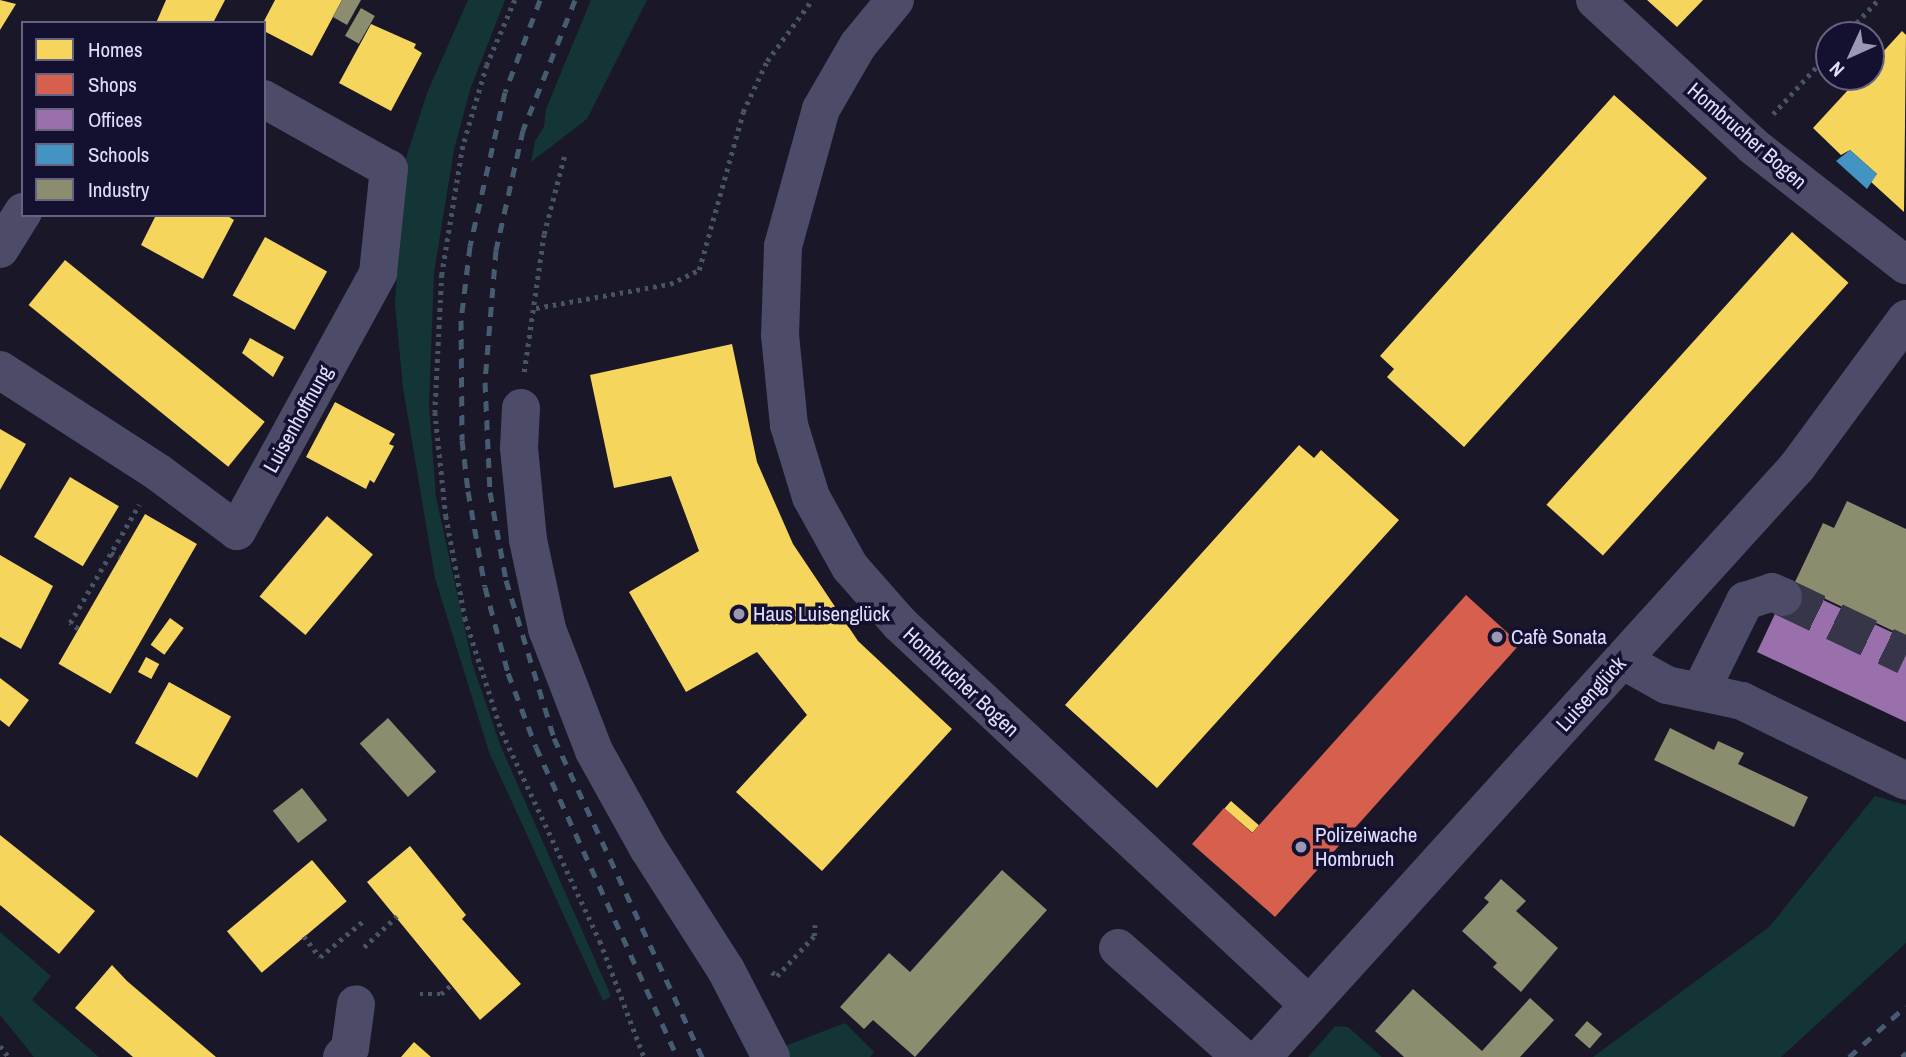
<!DOCTYPE html>
<html>
<head>
<meta charset="utf-8">
<style>
	body { margin:0 }
	#map { position:relative; width:1906px; height:1057px; overflow:hidden; background:#191728; font-family:"Archivo Narrow",sans-serif }
	div>[style] { position:absolute }
	.green>* { inset:0; background:#133535 }
	.homes>* { inset:0; background:#f6d55c; transform-origin:0 0 }
	.shops>* { inset:0; background:#d6604d }
	.offices>* { inset:0; background:#9970ab }
	.schools>* { inset:0; background:#4393c3 }
	.industry>* { inset:0; background:#8c8c6e; transform-origin:0 0 }
	.minor-tunnel>* { height:38px; margin-top:-19px; transform-origin:0; background:repeating-linear-gradient(90deg,#373548 0 38px,transparent 0 57px) }
	.path>* { height:4.5px; margin-top:-2.25px; transform-origin:0; background:repeating-linear-gradient(90deg,#455566 0 3.5px,transparent 0 8.5px) }
	.minor>* { height:38px; margin:-19px; padding:0 19px; transform-origin:19px; border-radius:19px; background:#4c4c69 }
	.rail>* { height:5px; margin-top:-2.5px; transform-origin:0; background:repeating-linear-gradient(90deg,#465c70 0 10px,transparent 0 19px) }
	.dots>* { width:19px; height:19px; translate:-50% -50%; box-sizing:border-box; border:4px solid #14102f; border-radius:50% }
	span { translate:-50% -50%; white-space:nowrap; text-align:center; line-height:1.15; -webkit-text-stroke:7px #14102f; paint-order:stroke }
	.street-label { font-size:21px; color:#e1ddff }
	.poi-label { font-size:21px; color:#e1ddff }
	.left { translate:0 -50%; text-align:left }
	.legend { position:absolute; left:21px; top:21px; width:245px; height:196px; box-sizing:border-box; background:#14102f; border:2px solid #666282; margin:0; padding:9px 12px; list-style:none; font-size:21px; color:#e1ddff }
	.legend li { display:flex; align-items:center; gap:14px; height:35px }
	.legend b { width:35px; border:2px solid #666282 }
	.north { position:absolute; left:1815px; top:21px; width:70px; height:70px; box-sizing:border-box; background:#14102f; border:2px solid #666282; border-radius:50%; rotate:225deg; font-size:19px; font-weight:700; line-height:28px; text-align:center; color:#e1ddff }
	.north::after { content:''; display:block; margin:auto; width:24px; height:32px; background:#9b98b4; clip-path:polygon(50% 0,100% 100%,50% 72%,0 100%) }
</style>
</head>
<body>
<div id="map">
	<div class="green">
		<div style="clip-path:polygon(468px 0,505px 0,470px 90px,454px 150px,434px 273px,429px 405px,436px 497px,473px 666px,501px 747px,611px 996px,603px 1001px,489px 752px,435px 578px,403px 388px,395px 304px,404px 164px,427px 93px)"></div>
		<div style="clip-path:polygon(591px 0,647px 0,587px 119px,531px 162px,535px 141px,544px 127px,546px 109px)"></div>
		<div style="clip-path:polygon(1875px 796px,1906px 805px,1906px 943px,1781px 1057px,1593px 1057px,1769px 927px)"></div>
		<div style="clip-path:polygon(0 932px,51px 976px,32px 1000px,99px 1057px,34px 1057px,0 1015px)"></div>
		<div style="clip-path:polygon(845px 1023px,874px 1052px,870px 1057px,790px 1057px,785px 1046px)"></div>
		<div style="clip-path:polygon(1335px 1026px,1348px 1027px,1382px 1057px,1308px 1057px)"></div>
	</div>
	<div class="homes">
		<div style="clip-path:polygon(0 0,16px 4px,0 30px)"></div>
		<div style="clip-path:polygon(166px 0,225px 0,213px 23px,156px 23px)"></div>
		<div style="clip-path:polygon(275px 0,342px 0,312px 56px,264px 31px,263px 23px)"></div>
		<div style="clip-path:polygon(1647px 0,1703px 0,1677px 27px)"></div>
		<div style="clip-path:polygon(371px 24px,416px 44px,414px 48px,422px 53px,391px 111px,339px 83px)"></div>
		<div style="clip-path:polygon(1902px 31px,1906px 35px,1904px 212px,1870px 181px,1877px 174px,1850px 150px,1841px 155px,1813px 128px,1860px 77px,1871px 77px,1871px 65px)"></div>
		<div style="clip-path:polygon(1614px 95px,1707px 178px,1464px 447px,1387px 377px,1394px 369px,1380px 356px)"></div>
		<div style="clip-path:polygon(156px 215px,226px 215px,234px 220px,203px 279px,141px 245px)"></div>
		<div style="left:1792px;top:232px;width:76px;height:367px;rotate:42deg"></div>
		<div style="left:265px;top:237px;width:71px;height:67px;rotate:29deg"></div>
		<div style="left:65px;top:260px;width:257px;height:58px;rotate:39deg"></div>
		<div style="clip-path:polygon(250px 338px,284px 357px,273px 377px,242px 353px)"></div>
		<div style="clip-path:polygon(732px 344px,757px 462px,793px 544px,858px 641px,952px 729px,822px 871px,736px 792px,807px 715px,757px 652px,686px 692px,629px 592px,699px 551px,671px 476px,614px 488px,590px 375px)"></div>
		<div style="clip-path:polygon(335px 402px,395px 434px,389px 444px,394px 446px,374px 483px,370px 480px,366px 489px,306px 457px)"></div>
		<div style="clip-path:polygon(0 429px,26px 444px,0 490px)"></div>
		<div style="clip-path:polygon(1299px 445px,1314px 458px,1321px 450px,1399px 520px,1157px 788px,1065px 705px)"></div>
		<div style="left:70px;top:477px;width:57px;height:70px;rotate:31deg"></div>
		<div style="left:145px;top:514px;width:60px;height:173px;rotate:30deg"></div>
		<div style="left:327px;top:516px;width:60px;height:105px;rotate:40deg"></div>
		<div style="clip-path:polygon(0 555px,53px 586px,21px 649px,0 637px)"></div>
		<div style="left:170px;top:618px;width:17px;height:33px;rotate:36deg"></div>
		<div style="left:146px;top:657px;width:15px;height:17px;rotate:28deg"></div>
		<div style="clip-path:polygon(0 678px,29px 700px,9px 727px,0 720px)"></div>
		<div style="left:169px;top:682px;width:71px;height:70px;rotate:29deg"></div>
		<div style="left:1231px;top:801px;width:37px;height:10px;rotate:41deg"></div>
		<div style="clip-path:polygon(0 835px,95px 911px,59px 954px,0 905px)"></div>
		<div style="clip-path:polygon(410px 846px,466px 915px,462px 919px,521px 984px,480px 1020px,367px 882px)"></div>
		<div style="left:312px;top:860px;width:54px;height:111px;rotate:50deg"></div>
		<div style="clip-path:polygon(112px 965px,127px 981px,216px 1057px,133px 1057px,75px 1008px)"></div>
		<div style="clip-path:polygon(414px 1042px,431px 1057px,401px 1057px)"></div>
	</div>
	<div class="shops">
		<div style="clip-path:polygon(1466px 595px,1520px 644px,1275px 917px,1192px 844px,1224px 808px,1252px 833px)"></div>
	</div>
	<div class="offices">
		<div style="clip-path:polygon(1789px 584px,1906px 639px,1906px 722px,1757px 652px)"></div>
	</div>
	<div class="schools">
		<div style="clip-path:polygon(1850px 150px,1877px 174px,1867px 189px,1836px 161px)"></div>
	</div>
	<div class="industry">
		<div style="clip-path:polygon(342px 0,361px 0,347px 25px,333px 17px)"></div>
		<div style="left:361px;top:8px;width:16px;height:32px;rotate:30deg"></div>
		<div style="clip-path:polygon(1847px 501px,1906px 529px,1906px 637px,1794px 584px,1823px 523px,1834px 528px)"></div>
		<div style="left:388px;top:718px;width:72px;height:38px;rotate:48deg"></div>
		<div style="clip-path:polygon(1670px 728px,1714px 750px,1718px 741px,1744px 753px,1738px 764px,1808px 797px,1794px 827px,1654px 760px)"></div>
		<div style="left:302px;top:788px;width:41px;height:37px;rotate:52deg"></div>
		<div style="clip-path:polygon(1002px 870px,1047px 910px,915px 1057px,873px 1020px,864px 1029px,840px 1007px,889px 953px,910px 972px)"></div>
		<div style="clip-path:polygon(1501px 879px,1526px 901px,1516px 911px,1558px 948px,1521px 992px,1493px 967px,1497px 963px,1462px 931px,1489px 902px,1484px 898px)"></div>
		<div style="clip-path:polygon(1413px 989px,1482px 1051px,1530px 998px,1554px 1020px,1520px 1057px,1404px 1057px,1375px 1031px)"></div>
		<div style="left:1587px;top:1021px;width:20px;height:19px;rotate:41deg"></div>
	</div>
	<div class="minor-tunnel">
		<div style="left:1783px;top:597px;width:136px;rotate:25.6deg"></div>
	</div>
	<div class="path">
		<div style="left:515px;top:0;width:71px;rotate:113.3deg"></div>
		<div style="left:487px;top:65px;width:84px;rotate:106.5deg"></div>
		<div style="left:463px;top:146px;width:130px;rotate:99.3deg"></div>
		<div style="left:442px;top:274px;width:138px;rotate:92.9deg"></div>
		<div style="left:435px;top:412px;width:105px;rotate:84deg"></div>
		<div style="left:446px;top:516px;width:104px;rotate:79.4deg"></div>
		<div style="left:465px;top:618px;width:120px;rotate:72deg"></div>
		<div style="left:502px;top:732px;width:231px;rotate:64.9deg"></div>
		<div style="left:600px;top:941px;width:124px;rotate:69.2deg"></div>
		<div style="left:1845px;top:35px;width:48px;rotate:-46.7deg"></div>
		<div style="left:1773px;top:114px;width:83px;rotate:-47.4deg"></div>
		<div style="left:536px;top:308px;width:136px;rotate:-10.2deg"></div>
		<div style="left:670px;top:284px;width:32px;rotate:-26deg"></div>
		<div style="left:699px;top:270px;width:164px;rotate:-74.4deg"></div>
		<div style="left:743px;top:112px;width:56px;rotate:-64.8deg"></div>
		<div style="left:767px;top:61px;width:76px;rotate:-53.6deg"></div>
		<div style="left:524px;top:372px;width:139px;rotate:-81.8deg"></div>
		<div style="left:544px;top:234px;width:80px;rotate:-75.4deg"></div>
		<div style="left:111px;top:553px;width:10px;rotate:24deg"></div>
		<div style="left:78px;top:629px;width:10px;rotate:-143deg"></div>
		<div style="left:70px;top:623px;width:137px;rotate:-59.7deg"></div>
		<div style="left:304px;top:936px;width:26px;rotate:53deg"></div>
		<div style="left:320px;top:957px;width:55px;rotate:-39.8deg"></div>
		<div style="left:364px;top:947px;width:45px;rotate:-43.2deg"></div>
		<div style="left:772px;top:972px;width:6px;rotate:39deg"></div>
		<div style="left:777px;top:976px;width:54px;rotate:-47.2deg"></div>
		<div style="left:814px;top:936px;width:11px;rotate:-85deg"></div>
		<div style="left:420px;top:994px;width:21px"></div>
		<div style="left:441px;top:994px;width:13px;rotate:-42deg"></div>
		<div style="left:0;top:1046px;width:14px;rotate:51deg"></div>
	</div>
	<div class="minor">
		<div style="left:895px;top:0;width:58px;rotate:129.4deg"></div>
		<div style="left:858px;top:45px;width:74px;rotate:120deg"></div>
		<div style="left:821px;top:109px;width:142px;rotate:105.5deg"></div>
		<div style="left:783px;top:246px;width:89px;rotate:91.9deg"></div>
		<div style="left:780px;top:335px;width:90px;rotate:84.3deg"></div>
		<div style="left:789px;top:425px;width:75px;rotate:73deg"></div>
		<div style="left:811px;top:497px;width:80px;rotate:60.9deg"></div>
		<div style="left:850px;top:567px;width:76px;rotate:48.7deg"></div>
		<div style="left:900px;top:624px;width:559px;rotate:42.97deg"></div>
		<div style="left:1595px;top:0;width:215px;rotate:42.7deg"></div>
		<div style="left:1753px;top:146px;width:194px;rotate:37.9deg"></div>
		<div style="left:0;top:249px;width:44px;rotate:-58.1deg"></div>
		<div style="left:0;top:370px;width:189px;rotate:32.9deg"></div>
		<div style="left:159px;top:473px;width:97px;rotate:36.6deg"></div>
		<div style="left:237px;top:531px;width:294px;rotate:-61.3deg"></div>
		<div style="left:378px;top:273px;width:105px;rotate:-84deg"></div>
		<div style="left:389px;top:169px;width:143px;rotate:-150.8deg"></div>
		<div style="left:521px;top:408px;width:40px;rotate:92.9deg"></div>
		<div style="left:519px;top:448px;width:92px;rotate:84.4deg"></div>
		<div style="left:528px;top:540px;width:91px;rotate:77.9deg"></div>
		<div style="left:547px;top:629px;width:131px;rotate:68.9deg"></div>
		<div style="left:594px;top:751px;width:111px;rotate:60.9deg"></div>
		<div style="left:648px;top:848px;width:145px;rotate:57.4deg"></div>
		<div style="left:726px;top:970px;width:98px;rotate:62.7deg"></div>
		<div style="left:1622px;top:660px;width:51px;rotate:29.1deg"></div>
		<div style="left:1667px;top:685px;width:77px;rotate:12deg"></div>
		<div style="left:1742px;top:701px;width:182px;rotate:26deg"></div>
		<div style="left:1700px;top:692px;width:102px;rotate:-63.7deg"></div>
		<div style="left:1745px;top:601px;width:28px;rotate:-18deg"></div>
		<div style="left:1772px;top:592px;width:12px;rotate:24deg"></div>
		<div style="left:1118px;top:948px;width:164px;rotate:41.5deg"></div>
		<div style="left:342px;top:1057px;width:12px;rotate:-48deg"></div>
		<div style="left:350px;top:1048px;width:44px;rotate:-82.2deg"></div>
		<div style="left:1262px;top:1057px;width:796px;rotate:-47.8deg"></div>
		<div style="left:1797px;top:467px;width:184px;rotate:-53.6deg"></div>
	</div>
	<div class="rail">
		<div style="left:540px;top:0;width:98px;rotate:110.8deg"></div>
		<div style="left:505px;top:92px;width:158px;rotate:102.8deg"></div>
		<div style="left:470px;top:246px;width:75px;rotate:96.9deg"></div>
		<div style="left:461px;top:320px;width:120px;rotate:89.5deg"></div>
		<div style="left:462px;top:440px;width:51px;rotate:83.3deg"></div>
		<div style="left:468px;top:491px;width:97px;rotate:80deg"></div>
		<div style="left:485px;top:587px;width:89px;rotate:75deg"></div>
		<div style="left:508px;top:673px;width:79px;rotate:69.3deg"></div>
		<div style="left:536px;top:747px;width:341px;rotate:65.5deg"></div>
		<div style="left:575px;top:0;width:140px;rotate:111.8deg"></div>
		<div style="left:523px;top:130px;width:123px;rotate:102.7deg"></div>
		<div style="left:496px;top:250px;width:132px;rotate:94.8deg"></div>
		<div style="left:485px;top:382px;width:110px;rotate:87.4deg"></div>
		<div style="left:490px;top:492px;width:89px;rotate:79.7deg"></div>
		<div style="left:506px;top:580px;width:165px;rotate:73.1deg"></div>
		<div style="left:554px;top:738px;width:352px;rotate:65.1deg"></div>
		<div style="left:1849px;top:1057px;width:76px;rotate:-41.8deg"></div>
		<div style="left:1902px;top:1057px;width:6px;rotate:-45deg"></div>
	</div>
	<div class="dots">
		<div style="left:739px;top:614px;background:#9b98b4"></div>
		<div style="left:1497px;top:637px;background:#9b98b4"></div>
		<div style="left:1301px;top:847px;background:#9b98b4"></div>
	</div>
	<div class="street-label">
		<span style="left:1747px;top:136px;rotate:41deg">Hombrucher Bogen</span>
		<span style="left:298px;top:419px;rotate:-61deg">Luisenhoffnung</span>
		<span style="left:961px;top:682px;rotate:43deg">Hombrucher Bogen</span>
		<span style="left:1591px;top:694px;rotate:-48deg">Luisenglück</span>
	</div>
	<div class="poi-label">
		<span class="left" style="left:753px;top:614px">Haus Luisenglück</span>
		<span class="left" style="left:1511px;top:637px">Cafè Sonata</span>
		<span class="left" style="left:1315px;top:847px">Polizeiwache<br>Hombruch</span>
	</div>
	<ul class="legend">
	<li><b style="height:19px;background:#f6d55c"></b>Homes</li>
	<li><b style="height:19px;background:#d6604d"></b>Shops</li>
	<li><b style="height:19px;background:#9970ab"></b>Offices</li>
	<li><b style="height:19px;background:#4393c3"></b>Schools</li>
	<li><b style="height:19px;background:#8c8c6e"></b>Industry</li>
	</ul>
	<div class="north">N</div>
</div>
</body>
</html>
